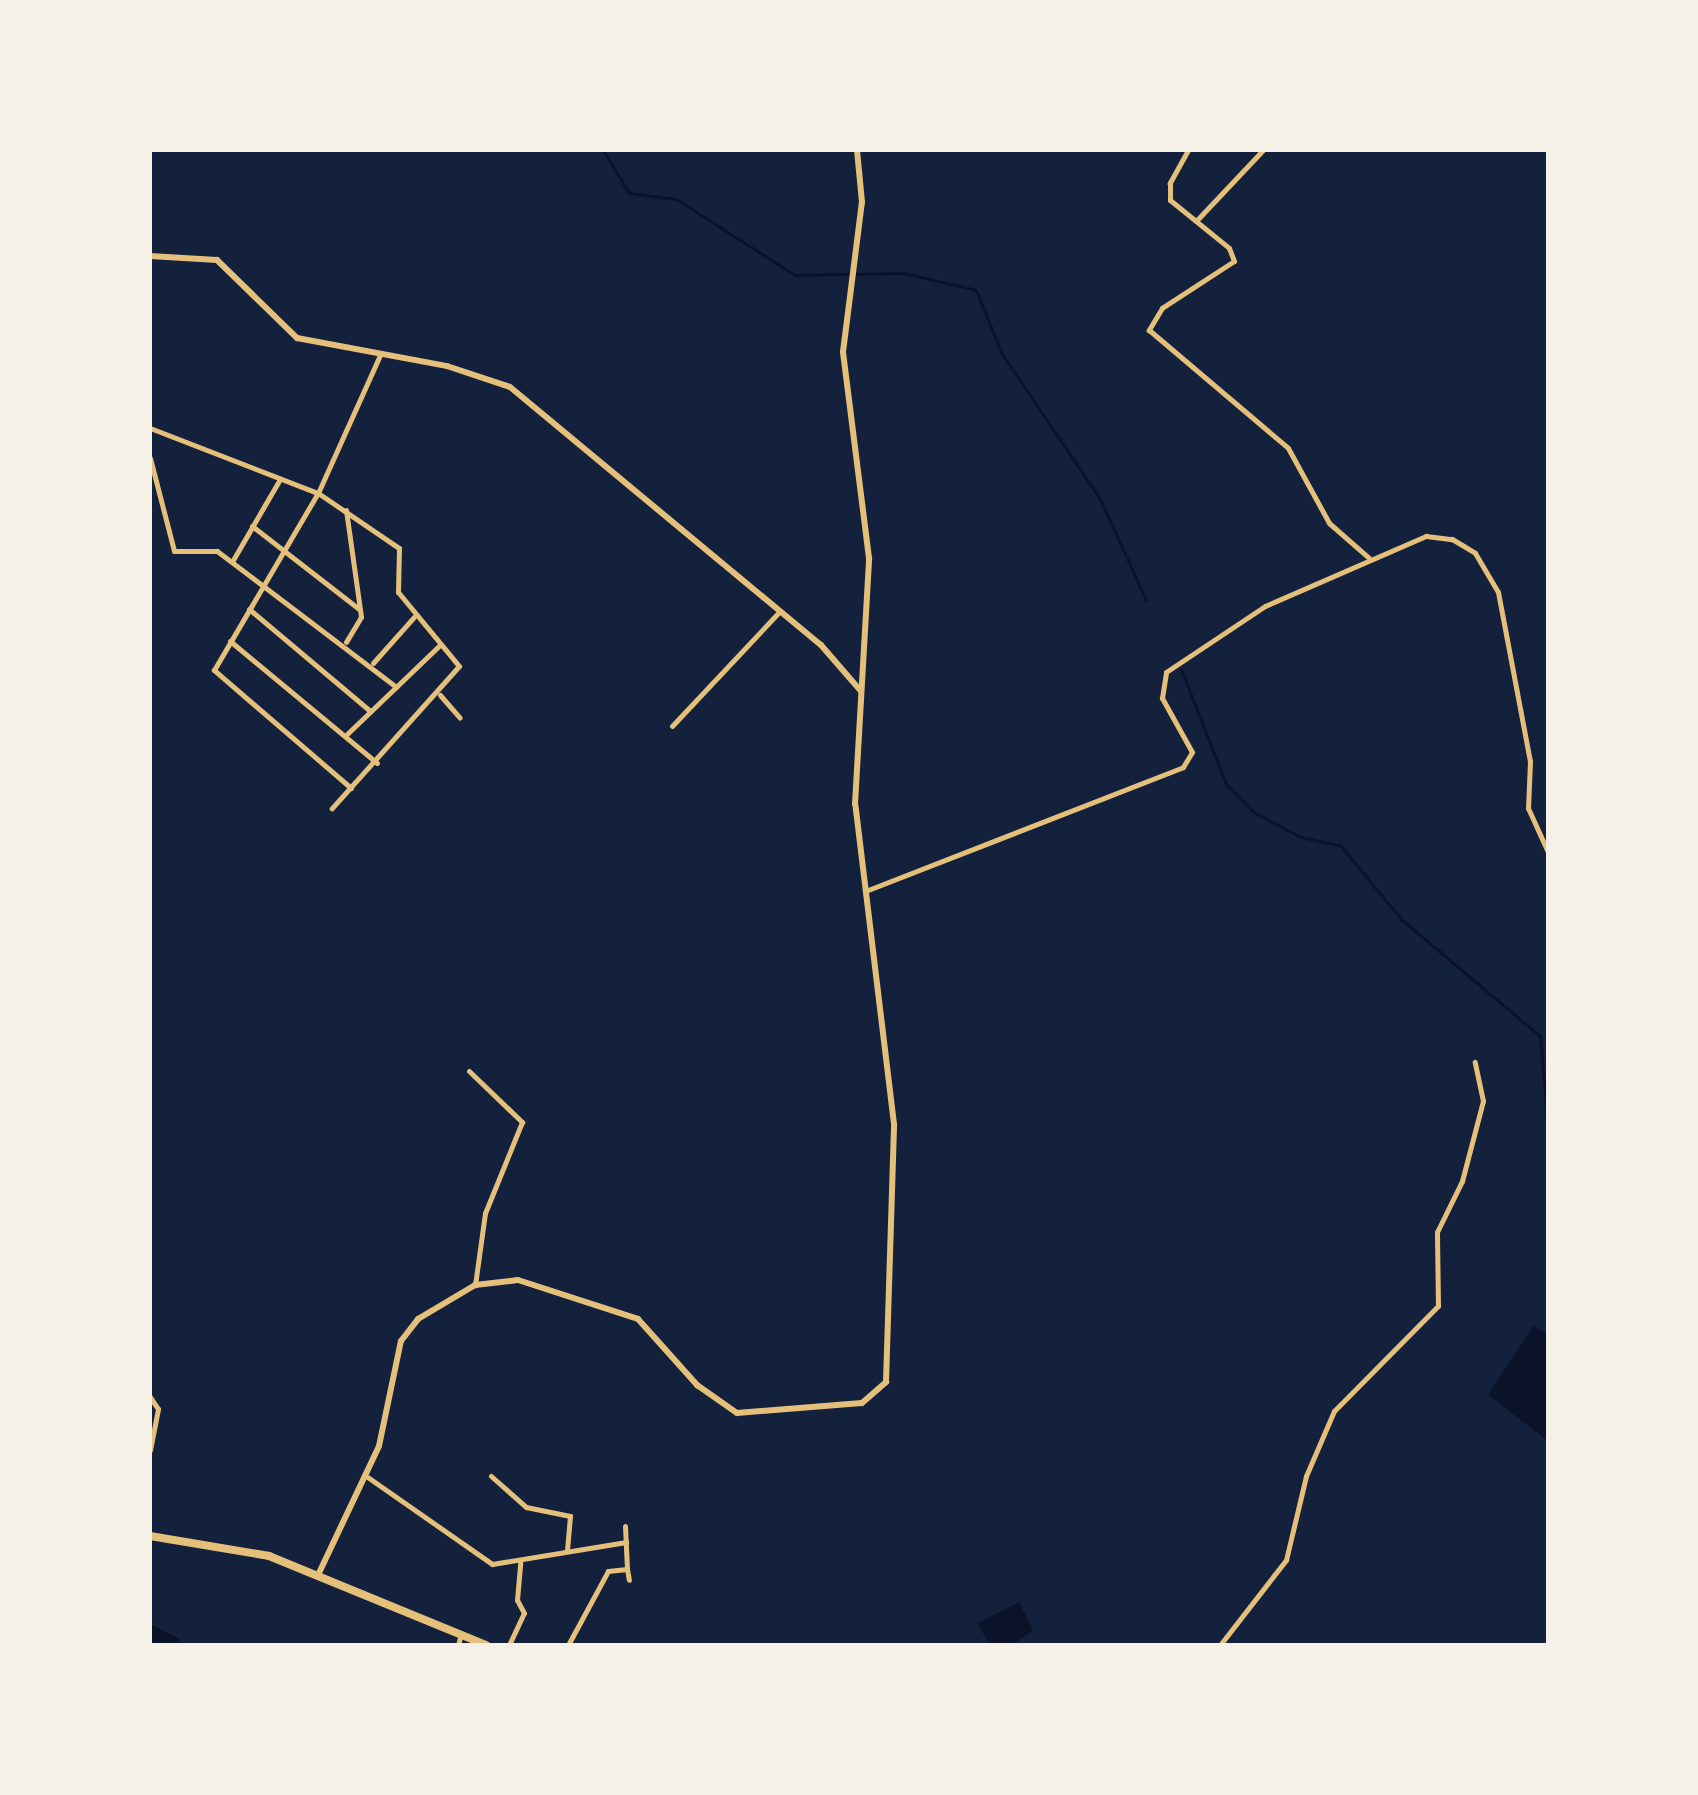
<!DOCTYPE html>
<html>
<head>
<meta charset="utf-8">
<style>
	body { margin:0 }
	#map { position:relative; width:1698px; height:1795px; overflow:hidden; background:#14213d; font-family:Ubuntu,sans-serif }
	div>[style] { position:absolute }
	.water>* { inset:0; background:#0b132b }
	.stream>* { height:3px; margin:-1.5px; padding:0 1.5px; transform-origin:1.5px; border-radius:1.5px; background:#0b132b }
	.river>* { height:18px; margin:-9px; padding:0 9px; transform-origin:9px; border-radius:9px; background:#0b132b }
	.minor>* { height:5px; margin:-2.5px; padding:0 2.5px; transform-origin:2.5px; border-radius:2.5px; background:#e5c07b }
	.tertiary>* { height:6px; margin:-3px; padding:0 3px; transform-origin:3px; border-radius:3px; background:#e5c07b }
	.trunk>* { height:8px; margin:-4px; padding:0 4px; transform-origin:4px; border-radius:4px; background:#e5c07b }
	span { translate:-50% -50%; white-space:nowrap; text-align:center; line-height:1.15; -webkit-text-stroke:8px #f6f1e7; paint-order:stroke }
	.frame { position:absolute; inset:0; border:152px solid #f6f1e7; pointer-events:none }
</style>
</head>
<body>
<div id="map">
	<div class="water">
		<div style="clip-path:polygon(1533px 1326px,1548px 1335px,1548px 1441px,1488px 1395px)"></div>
		<div style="clip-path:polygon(1019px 1602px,1033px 1630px,1012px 1645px,990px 1645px,977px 1623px)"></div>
	</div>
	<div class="stream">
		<div style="left:603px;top:150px;width:50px;rotate:58.8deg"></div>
		<div style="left:629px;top:193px;width:47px;rotate:7.3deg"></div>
		<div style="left:676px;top:199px;width:141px;rotate:32.6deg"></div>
		<div style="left:795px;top:275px;width:109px;rotate:-1.1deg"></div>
		<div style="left:904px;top:273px;width:74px;rotate:13.3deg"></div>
		<div style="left:976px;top:290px;width:69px;rotate:67.9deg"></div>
		<div style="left:1002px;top:354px;width:175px;rotate:55.9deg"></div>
		<div style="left:1100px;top:499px;width:111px;rotate:65.5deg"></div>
		<div style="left:1181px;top:669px;width:123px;rotate:68.6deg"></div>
		<div style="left:1226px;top:784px;width:41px;rotate:45deg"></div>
		<div style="left:1255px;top:813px;width:52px;rotate:27.6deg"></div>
		<div style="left:1301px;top:837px;width:40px;rotate:12deg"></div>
		<div style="left:1340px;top:845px;width:96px;rotate:50.5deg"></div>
		<div style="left:1401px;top:919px;width:182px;rotate:40.1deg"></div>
		<div style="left:1540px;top:1036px;width:93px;rotate:85.1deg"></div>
	</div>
	<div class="river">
		<div style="left:150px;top:1634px;width:25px;rotate:27deg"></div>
	</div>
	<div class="minor">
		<div style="left:1188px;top:150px;width:38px;rotate:119deg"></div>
		<div style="left:1170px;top:183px;width:17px;rotate:90deg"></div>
		<div style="left:1170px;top:200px;width:76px;rotate:39.1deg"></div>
		<div style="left:1229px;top:248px;width:14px;rotate:69deg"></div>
		<div style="left:1234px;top:261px;width:86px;rotate:146.9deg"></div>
		<div style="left:1162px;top:308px;width:26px;rotate:121deg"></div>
		<div style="left:1149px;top:330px;width:182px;rotate:40.3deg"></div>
		<div style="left:1288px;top:448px;width:85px;rotate:61.3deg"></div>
		<div style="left:1329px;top:523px;width:53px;rotate:41.2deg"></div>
		<div style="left:1196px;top:221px;width:98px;rotate:-46.7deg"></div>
		<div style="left:150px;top:428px;width:180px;rotate:21.2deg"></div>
		<div style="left:318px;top:493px;width:98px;rotate:34.2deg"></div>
		<div style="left:399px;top:548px;width:44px;rotate:91.3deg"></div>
		<div style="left:398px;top:592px;width:96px;rotate:50.5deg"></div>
		<div style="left:459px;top:666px;width:191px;rotate:131.8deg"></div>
		<div style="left:150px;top:458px;width:96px;rotate:75.5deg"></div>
		<div style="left:174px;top:551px;width:43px"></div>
		<div style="left:217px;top:551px;width:225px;rotate:37.2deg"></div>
		<div style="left:346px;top:510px;width:108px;rotate:82deg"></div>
		<div style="left:361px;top:617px;width:29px;rotate:121deg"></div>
		<div style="left:252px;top:526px;width:135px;rotate:37.8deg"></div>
		<div style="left:233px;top:560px;width:94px;rotate:-59.9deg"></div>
		<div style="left:249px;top:609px;width:158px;rotate:40.1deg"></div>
		<div style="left:230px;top:641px;width:191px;rotate:39.7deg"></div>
		<div style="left:373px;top:663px;width:62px;rotate:-48.3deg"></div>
		<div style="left:440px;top:695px;width:30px;rotate:49deg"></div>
		<div style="left:672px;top:726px;width:156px;rotate:-46.8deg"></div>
		<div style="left:346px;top:735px;width:130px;rotate:-43.8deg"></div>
		<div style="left:351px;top:788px;width:181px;rotate:-139.3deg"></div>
		<div style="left:214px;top:670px;width:205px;rotate:-59.6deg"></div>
		<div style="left:318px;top:493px;width:151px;rotate:-65.8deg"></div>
		<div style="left:868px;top:890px;width:338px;rotate:-21.3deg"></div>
		<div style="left:1183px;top:767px;width:17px;rotate:-59deg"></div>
		<div style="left:1192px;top:752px;width:62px;rotate:-119.1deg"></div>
		<div style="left:1162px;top:698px;width:26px;rotate:-81deg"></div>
		<div style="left:1166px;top:672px;width:119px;rotate:-33.7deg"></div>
		<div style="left:1265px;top:606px;width:176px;rotate:-23.5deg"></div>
		<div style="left:1426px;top:536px;width:26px;rotate:7deg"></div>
		<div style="left:1452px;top:539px;width:27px;rotate:31deg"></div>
		<div style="left:1475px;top:553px;width:45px;rotate:59.5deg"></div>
		<div style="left:1498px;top:592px;width:172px;rotate:79.3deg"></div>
		<div style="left:1530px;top:761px;width:47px;rotate:92.4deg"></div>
		<div style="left:1528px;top:808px;width:48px;rotate:65.6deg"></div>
		<div style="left:469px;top:1071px;width:74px;rotate:43.9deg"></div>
		<div style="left:522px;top:1122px;width:98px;rotate:112.1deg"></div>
		<div style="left:485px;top:1213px;width:73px;rotate:97.9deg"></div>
		<div style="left:150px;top:1397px;width:14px;rotate:56deg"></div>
		<div style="left:158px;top:1409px;width:42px;rotate:101deg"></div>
		<div style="left:366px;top:1476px;width:154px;rotate:34.9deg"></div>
		<div style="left:492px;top:1564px;width:136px;rotate:-9.3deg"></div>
		<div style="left:491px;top:1476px;width:47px;rotate:41.5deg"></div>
		<div style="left:526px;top:1507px;width:45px;rotate:11.6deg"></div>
		<div style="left:570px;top:1516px;width:34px;rotate:95deg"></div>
		<div style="left:625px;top:1526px;width:43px;rotate:87.3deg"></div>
		<div style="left:458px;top:1645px;width:11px;rotate:-75deg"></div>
		<div style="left:509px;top:1645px;width:35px;rotate:-65deg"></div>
		<div style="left:524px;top:1613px;width:15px;rotate:-118deg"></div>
		<div style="left:517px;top:1600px;width:38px;rotate:-85deg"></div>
		<div style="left:568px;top:1645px;width:84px;rotate:-61.6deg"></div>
		<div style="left:608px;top:1571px;width:19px;rotate:-6deg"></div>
		<div style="left:627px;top:1569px;width:11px;rotate:80deg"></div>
		<div style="left:1220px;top:1645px;width:108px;rotate:-52.2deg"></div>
		<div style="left:1286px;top:1560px;width:86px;rotate:-76.6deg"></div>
		<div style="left:1306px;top:1476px;width:71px;rotate:-66.7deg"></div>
		<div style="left:1334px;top:1411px;width:148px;rotate:-45.3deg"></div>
		<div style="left:1438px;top:1306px;width:74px;rotate:-90.8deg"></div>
		<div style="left:1437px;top:1232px;width:57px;rotate:-63.9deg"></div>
		<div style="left:1462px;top:1181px;width:83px;rotate:-75.3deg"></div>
		<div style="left:1483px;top:1101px;width:40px;rotate:-102deg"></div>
	</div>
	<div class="tertiary">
		<div style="left:150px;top:256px;width:67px;rotate:3.4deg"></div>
		<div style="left:217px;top:260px;width:112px;rotate:44.3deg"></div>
		<div style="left:297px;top:338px;width:153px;rotate:10.6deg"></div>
		<div style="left:447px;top:366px;width:66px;rotate:18.4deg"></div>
		<div style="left:510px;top:387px;width:404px;rotate:39.7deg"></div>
		<div style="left:821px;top:645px;width:60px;rotate:49.1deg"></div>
		<div style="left:319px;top:1573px;width:140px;rotate:-64.7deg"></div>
		<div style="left:379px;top:1446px;width:107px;rotate:-78.2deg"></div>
		<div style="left:401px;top:1341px;width:28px;rotate:-52deg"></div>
		<div style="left:418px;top:1319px;width:66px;rotate:-30.8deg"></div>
		<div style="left:475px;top:1285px;width:43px;rotate:-6.6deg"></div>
		<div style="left:518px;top:1280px;width:126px;rotate:18deg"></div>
		<div style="left:638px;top:1319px;width:89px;rotate:48.2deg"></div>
		<div style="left:697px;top:1385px;width:49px;rotate:35deg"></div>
		<div style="left:737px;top:1413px;width:125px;rotate:-4.6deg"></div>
		<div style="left:862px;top:1403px;width:32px;rotate:-41deg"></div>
		<div style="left:886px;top:1382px;width:258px;rotate:-88.2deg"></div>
		<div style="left:894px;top:1124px;width:322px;rotate:-96.9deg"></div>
		<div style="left:855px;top:804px;width:246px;rotate:-86.7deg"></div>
		<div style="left:869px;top:558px;width:208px;rotate:-97.2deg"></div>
		<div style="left:843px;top:352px;width:151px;rotate:-82.8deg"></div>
		<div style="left:862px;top:202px;width:52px;rotate:-95.5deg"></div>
	</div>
	<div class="trunk">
		<div style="left:150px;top:1536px;width:121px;rotate:9.5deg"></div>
		<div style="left:269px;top:1556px;width:235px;rotate:22.3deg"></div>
	</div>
	<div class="frame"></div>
</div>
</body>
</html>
